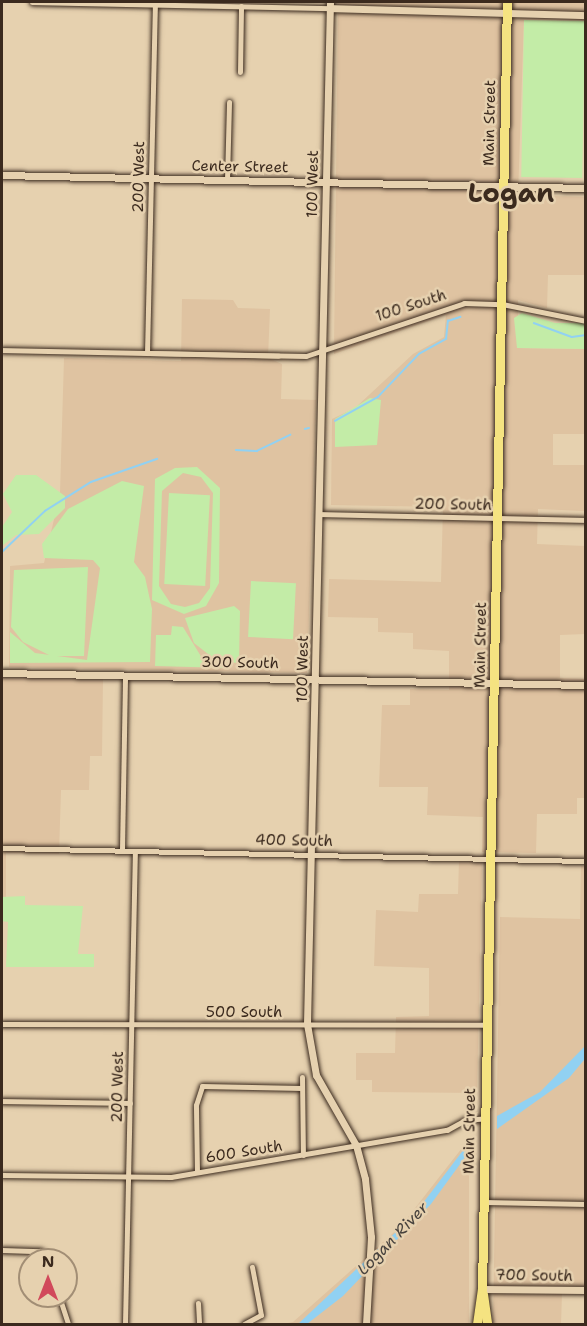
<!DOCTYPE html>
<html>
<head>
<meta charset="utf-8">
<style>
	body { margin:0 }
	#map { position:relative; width:587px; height:1326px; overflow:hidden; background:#e6d1af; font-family:"Shantell Sans",sans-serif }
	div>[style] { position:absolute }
	.built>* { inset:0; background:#dfc3a1 }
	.green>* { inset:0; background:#c3eca7; transform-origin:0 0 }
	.water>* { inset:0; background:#91d1f2 }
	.stream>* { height:1.5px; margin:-0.75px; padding:0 0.75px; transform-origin:0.75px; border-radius:0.75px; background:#91d1f2 }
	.roads { filter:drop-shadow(0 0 2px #3b2a1e) drop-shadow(0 0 2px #3b2a1e) }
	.street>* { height:5px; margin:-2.5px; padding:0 2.5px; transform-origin:2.5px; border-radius:2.5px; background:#e6d1af }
	.secondary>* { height:7px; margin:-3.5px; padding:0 3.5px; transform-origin:3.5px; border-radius:3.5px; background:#e6d1af }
	.highway>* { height:9px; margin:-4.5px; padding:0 4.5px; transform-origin:4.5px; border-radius:4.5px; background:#f5e381 }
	span { translate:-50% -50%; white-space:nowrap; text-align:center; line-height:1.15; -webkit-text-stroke:5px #e6d1af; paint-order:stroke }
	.street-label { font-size:15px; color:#3b2a1e }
	.water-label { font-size:16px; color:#48433e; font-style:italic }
	.town-label { font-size:27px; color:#3b2a1e; font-weight:700 }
	.frame { position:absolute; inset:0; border:3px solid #3b2a1e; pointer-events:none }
	.north { position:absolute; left:18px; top:1248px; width:60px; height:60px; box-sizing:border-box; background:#e6d1af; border:2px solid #a28e75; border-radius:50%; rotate:0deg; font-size:16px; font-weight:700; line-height:24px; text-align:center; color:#3b2a1e }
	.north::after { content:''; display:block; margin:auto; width:21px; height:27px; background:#d1495b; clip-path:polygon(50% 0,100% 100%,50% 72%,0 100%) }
</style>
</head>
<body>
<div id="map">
	<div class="built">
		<div style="clip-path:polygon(338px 2px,585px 2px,585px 21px,524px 20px,518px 195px,585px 197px,585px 275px,548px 275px,547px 308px,518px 300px,518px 348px,585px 349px,585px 434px,553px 434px,553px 465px,585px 465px,585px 511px,538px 509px,537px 544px,585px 546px,585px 634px,560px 635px,560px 678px,585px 679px,585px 798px,577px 798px,577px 814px,537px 814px,536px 853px,482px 852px,483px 817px,427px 815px,428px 787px,379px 787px,382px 705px,410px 705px,410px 689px,449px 690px,449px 651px,413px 649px,413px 633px,378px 632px,378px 618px,328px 617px,329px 579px,441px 582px,443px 507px,331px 505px,332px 419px,355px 408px,413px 354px,444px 337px,446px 315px,334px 354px)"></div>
		<div style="clip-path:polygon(182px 299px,233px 300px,238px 308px,270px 309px,268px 358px,282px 364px,281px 399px,316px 400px,307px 673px,9px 667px,10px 566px,44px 563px,60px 493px,64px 358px,181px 361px)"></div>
		<div style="clip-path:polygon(2px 677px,103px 679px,102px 756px,90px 756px,89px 790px,61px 790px,59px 854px,6px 853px,6px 897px,2px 897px)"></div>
		<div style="clip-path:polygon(459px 860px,482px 861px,477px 1093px,372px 1092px,372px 1080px,356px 1080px,356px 1053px,395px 1053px,396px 1017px,429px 1016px,429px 968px,374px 966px,376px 910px,418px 912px,419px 894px,458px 894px)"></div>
		<div style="clip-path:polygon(581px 866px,585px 866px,585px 1294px,562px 1294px,561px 1324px,493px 1324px,500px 917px,580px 919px)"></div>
		<div style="clip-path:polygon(469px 1139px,469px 1324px,283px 1324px,293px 1322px,401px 1226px)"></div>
	</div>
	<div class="green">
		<div style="left:524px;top:20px;width:61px;height:157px;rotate:1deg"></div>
		<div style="clip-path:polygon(522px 313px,555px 323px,585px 323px,585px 349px,517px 348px,514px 318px)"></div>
		<div style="clip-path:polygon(370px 398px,381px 400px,377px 445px,335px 447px,335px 419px)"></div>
		<div style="clip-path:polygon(evenodd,197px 467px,220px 488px,219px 583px,206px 606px,184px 614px,152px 600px,155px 479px,175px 468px,197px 467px,183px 473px,201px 477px,213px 493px,210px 588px,199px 603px,185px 607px,171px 604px,159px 586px,162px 491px,183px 473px)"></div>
		<div style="clip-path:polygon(16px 475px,36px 475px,65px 496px,65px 508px,39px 534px,16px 535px,2px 546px,2px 527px,12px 512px,3px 494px)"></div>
		<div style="clip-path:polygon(122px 481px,144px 486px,134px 562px,145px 577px,152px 609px,150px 662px,10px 663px,10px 632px,35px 653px,87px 660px,100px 568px,93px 560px,44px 558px,42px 544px,68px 509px)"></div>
		<div style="left:169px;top:493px;width:41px;height:91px;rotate:3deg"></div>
		<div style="clip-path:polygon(88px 567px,84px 656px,51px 656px,23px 642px,11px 627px,14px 570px)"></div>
		<div style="left:251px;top:581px;width:45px;height:56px;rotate:3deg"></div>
		<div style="clip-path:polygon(234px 606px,240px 611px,239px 663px,217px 661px,194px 643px,185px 618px)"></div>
		<div style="clip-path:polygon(172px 626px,183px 627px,202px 658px,227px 668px,155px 666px,156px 635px,171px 635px)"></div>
		<div style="clip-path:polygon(25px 896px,25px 905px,83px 906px,78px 954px,94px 954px,94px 967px,6px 967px,8px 922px,2px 921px,2px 897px)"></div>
	</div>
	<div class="water">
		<div style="clip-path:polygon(585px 1046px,584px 1060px,569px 1078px,497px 1129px,497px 1116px,540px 1092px)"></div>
		<div style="clip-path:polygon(474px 1136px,474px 1145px,431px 1204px,343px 1296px,307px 1324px,298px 1324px,413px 1216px)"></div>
	</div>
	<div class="stream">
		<div style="left:534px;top:323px;width:40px;rotate:20.2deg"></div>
		<div style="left:572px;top:337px;width:14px;rotate:-8deg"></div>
		<div style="left:335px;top:421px;width:49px;rotate:-29.2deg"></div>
		<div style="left:378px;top:397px;width:59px;rotate:-46.4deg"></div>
		<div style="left:419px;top:354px;width:31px;rotate:-29deg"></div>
		<div style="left:446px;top:339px;width:18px;rotate:-84deg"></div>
		<div style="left:448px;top:321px;width:13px;rotate:-18deg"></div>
		<div style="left:305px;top:429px;width:4px;rotate:-14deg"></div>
		<div style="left:236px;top:450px;width:21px;rotate:3deg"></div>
		<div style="left:257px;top:451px;width:37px;rotate:-26deg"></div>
		<div style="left:2px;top:552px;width:59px;rotate:-43.6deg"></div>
		<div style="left:45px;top:511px;width:54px;rotate:-32.2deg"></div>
		<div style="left:91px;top:482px;width:70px;rotate:-19.2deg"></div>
	</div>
	<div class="roads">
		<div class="street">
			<div style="left:32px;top:2px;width:298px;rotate:1.2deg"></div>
			<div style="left:240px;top:72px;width:66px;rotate:-89.1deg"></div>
			<div style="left:227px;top:180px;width:78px;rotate:-88.5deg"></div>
			<div style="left:2px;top:350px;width:276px;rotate:1.2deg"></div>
			<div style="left:147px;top:353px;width:351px;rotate:-88.7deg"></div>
			<div style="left:149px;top:353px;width:157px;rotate:1.1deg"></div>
			<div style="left:306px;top:356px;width:167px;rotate:-18.5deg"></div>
			<div style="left:464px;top:303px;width:38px;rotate:2deg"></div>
			<div style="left:502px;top:304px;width:86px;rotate:11.4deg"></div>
			<div style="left:319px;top:514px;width:267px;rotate:1.3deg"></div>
			<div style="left:2px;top:848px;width:584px;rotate:1.28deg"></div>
			<div style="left:122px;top:850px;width:175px;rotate:-89deg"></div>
			<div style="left:2px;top:1024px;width:485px;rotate:0.1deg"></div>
			<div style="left:302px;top:1077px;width:78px;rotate:89.3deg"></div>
			<div style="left:2px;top:1101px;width:128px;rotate:0.9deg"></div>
			<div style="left:197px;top:1172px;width:67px;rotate:-90.9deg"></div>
			<div style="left:196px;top:1105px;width:20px;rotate:-72deg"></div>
			<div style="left:202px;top:1086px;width:100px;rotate:1.1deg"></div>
			<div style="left:2px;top:1175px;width:169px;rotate:0.7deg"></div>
			<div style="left:171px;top:1177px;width:280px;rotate:-9.7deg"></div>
			<div style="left:447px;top:1130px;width:21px;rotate:-29deg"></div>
			<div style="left:465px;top:1120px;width:21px;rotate:-5deg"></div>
			<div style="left:484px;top:1202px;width:102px;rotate:1.1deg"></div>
			<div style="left:2px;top:1250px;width:38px;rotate:2deg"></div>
			<div style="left:40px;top:1251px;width:16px;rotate:35deg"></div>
			<div style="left:59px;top:1296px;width:29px;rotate:72deg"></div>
			<div style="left:198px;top:1303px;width:21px;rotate:87deg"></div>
			<div style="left:125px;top:1324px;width:473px;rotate:-88.8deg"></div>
			<div style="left:244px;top:1324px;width:19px;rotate:-28deg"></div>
			<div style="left:261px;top:1315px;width:49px;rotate:-100.6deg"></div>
		</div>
		<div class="secondary">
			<div style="left:330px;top:2px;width:1022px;rotate:91.29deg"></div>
			<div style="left:307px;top:1024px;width:52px;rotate:80deg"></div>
			<div style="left:316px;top:1075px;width:81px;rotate:60.3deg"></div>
			<div style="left:356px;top:1145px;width:35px;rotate:75deg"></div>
			<div style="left:365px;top:1179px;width:58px;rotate:84.1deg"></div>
			<div style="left:371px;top:1237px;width:87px;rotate:93.3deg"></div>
			<div style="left:330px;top:8px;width:256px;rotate:1.6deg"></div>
			<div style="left:2px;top:175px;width:584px;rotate:1.28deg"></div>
			<div style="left:2px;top:673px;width:584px;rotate:1.18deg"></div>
			<div style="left:482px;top:1289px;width:104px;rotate:0.6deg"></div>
		</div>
		<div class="highway">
			<div style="left:483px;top:1294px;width:30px;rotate:82deg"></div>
			<div style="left:477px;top:1324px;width:35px;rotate:-82deg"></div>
			<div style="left:482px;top:1289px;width:1287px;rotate:-88.89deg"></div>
		</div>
	</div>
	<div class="street-label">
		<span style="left:490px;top:123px;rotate:-89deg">Main Street</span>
		<span style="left:240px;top:167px;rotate:1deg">Center Street</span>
		<span style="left:139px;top:177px;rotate:-89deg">200 West</span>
		<span style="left:313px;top:184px;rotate:-89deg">100 West</span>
		<span style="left:411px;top:306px;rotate:-18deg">100 South</span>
		<span style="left:453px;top:505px;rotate:1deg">200 South</span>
		<span style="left:481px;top:645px;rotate:-89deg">Main Street</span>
		<span style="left:240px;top:663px;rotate:1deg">300 South</span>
		<span style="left:303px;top:669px;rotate:-89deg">100 West</span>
		<span style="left:294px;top:841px;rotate:1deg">400 South</span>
		<span style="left:244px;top:1013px">500 South</span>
		<span style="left:118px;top:1087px;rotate:-89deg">200 West</span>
		<span style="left:470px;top:1131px;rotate:-89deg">Main Street</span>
		<span style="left:244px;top:1152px;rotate:-9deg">600 South</span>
		<span style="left:534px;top:1276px;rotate:1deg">700 South</span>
	</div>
	<div class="water-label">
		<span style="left:393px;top:1239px;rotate:-46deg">Logan River</span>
	</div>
	<div class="town-label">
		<span style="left:511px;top:193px">Logan</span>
	</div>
	<div class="frame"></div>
	<div class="north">N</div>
</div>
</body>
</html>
